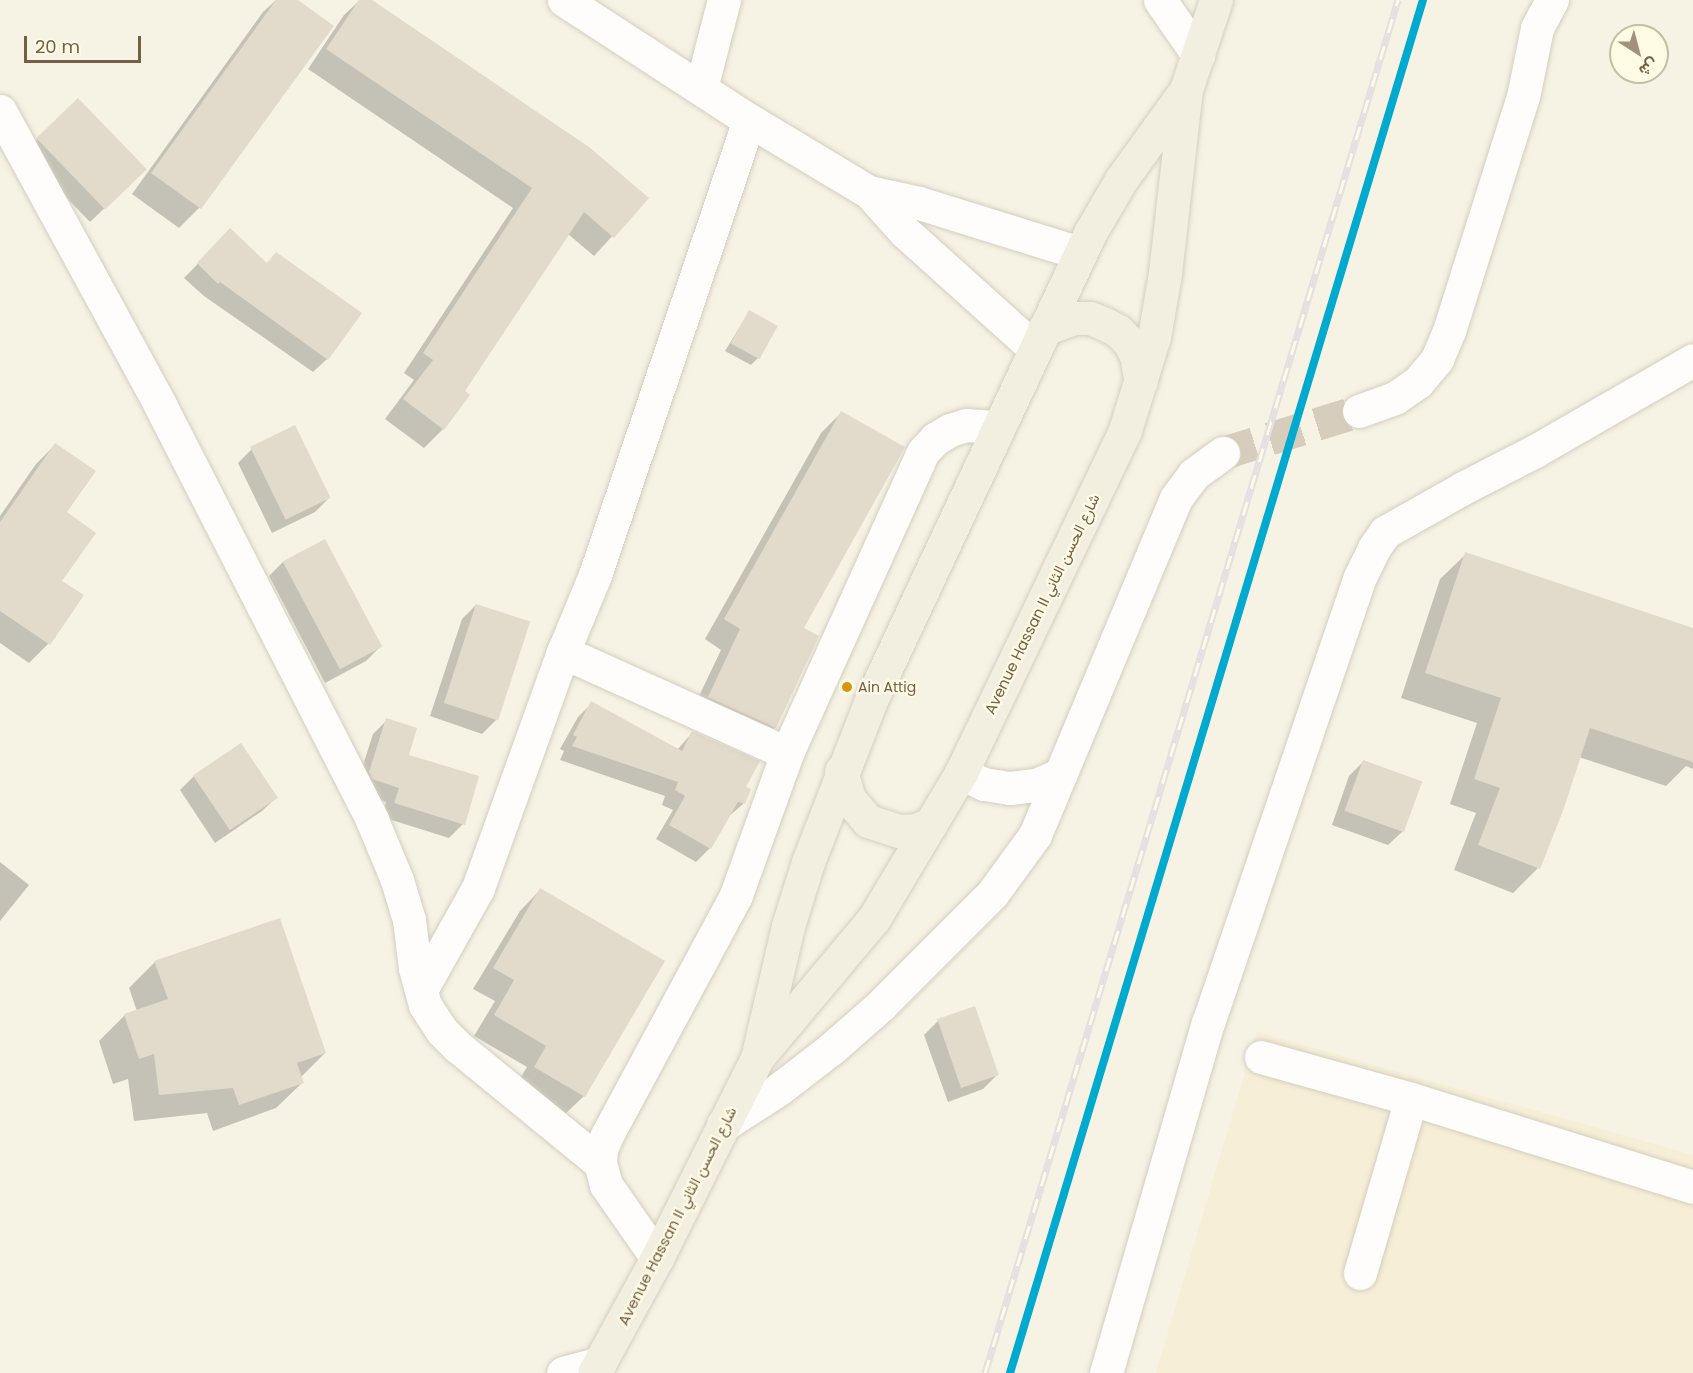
<!DOCTYPE html>
<html>
<head>
<meta charset="utf-8">
<style>
	body { margin:0 }
	#map { position:relative; width:1693px; height:1373px; overflow:hidden; background:#f6f2e4; font-family:Poppins,Vazirmatn,sans-serif }
	div>[style] { position:absolute }
	.residential>* { inset:0; background:#f6eed6 }
	.shadow>* { inset:0; background:#0003 }
	.building>* { inset:0; background:#e2dacb; transform-origin:0 0 }
	.minor-tunnel>* { height:33px; margin-top:-16.5px; transform-origin:0; background:repeating-linear-gradient(90deg,#d6cdbc 0 33px,transparent 0 49px) }
	.roads { filter:drop-shadow(0 0 2px #d5cebf) drop-shadow(0 0 2px #d5cebf) }
	.minor>* { height:33px; margin:-16.5px; padding:0 16.5px; transform-origin:16.5px; border-radius:16.5px; background:#fefdfb }
	.major>* { height:33px; margin:-16.5px; padding:0 16.5px; transform-origin:16.5px; border-radius:16.5px; background:#f2efe1 }
	.rail>* { height:7px; margin-top:-3.5px; transform-origin:0; background:repeating-linear-gradient(90deg,#fffae4 0 14px,#e4e0e2 0 28px); box-sizing:border-box; border-block:2px solid #e4e0e2 }
	.rail-1>* { height:8px; margin:-4px; padding:0 4px; transform-origin:4px; border-radius:4px; background:#00a9ce }
	.dots>* { width:16px; height:16px; translate:-50% -50%; box-sizing:border-box; border:3px solid #fffae4; border-radius:50% }
	span { translate:-50% -50%; white-space:nowrap; text-align:center; line-height:1.15; -webkit-text-stroke:4.5px #fffae4; paint-order:stroke }
	.bus-label { font-size:14px; color:#745e44 }
	.left { translate:0 -50%; text-align:left }
	.street-label { font-size:15px; color:#745e44 }
	.north { position:absolute; left:1609px; top:24px; width:60px; height:60px; box-sizing:border-box; background:#fffae4; border:2px solid #c7bca4; border-radius:50%; rotate:144deg; font-size:16px; font-weight:700; line-height:24px; text-align:center; color:#745e44 }
	.north::after { content:''; display:block; margin:auto; width:21px; height:27px; background:#a2927c; clip-path:polygon(50% 0,100% 100%,50% 72%,0 100%) }
	.scale { position:absolute; left:24px; top:36px; width:117px; height:27px; box-sizing:border-box; border:3px solid #745e44; border-top:0; padding-left:8px; font-size:18px; line-height:21px; white-space:nowrap; color:#745e44; -webkit-text-stroke:4px #fffae4; paint-order:stroke }
</style>
</head>
<body>
<div id="map">
	<div class="residential">
		<div style="clip-path:polygon(1257px 1032px,1693px 1155px,1693px 1373px,1156px 1373px)"></div>
	</div>
	<div class="shadow">
		<div style="clip-path:polygon(276px 0,296px 0,199px 208px,179px 228px,132px 194px,263px 12px)"></div>
		<div style="clip-path:polygon(360px 0,369px 0,647px 198px,594px 256px,568px 234px,463px 392px,443px 429px,424px 448px,385px 419px,414px 380px,404px 373px,513px 208px,308px 69px,344px 15px)"></div>
		<div style="clip-path:polygon(78px 100px,131px 183px,90px 222px,23px 153px)"></div>
		<div style="clip-path:polygon(217px 244px,266px 264px,276px 254px,327px 359px,313px 372px,204px 296px,184px 278px)"></div>
		<div style="clip-path:polygon(749px 312px,758px 358px,751px 365px,725px 351px)"></div>
		<div style="clip-path:polygon(841px 413px,802px 629px,775px 727px,755px 747px,689px 717px,721px 650px,705px 639px,821px 433px)"></div>
		<div style="clip-path:polygon(55px 445px,65px 512px,60px 581px,48px 644px,29px 663px,0 643px,0 516px,36px 464px)"></div>
		<div style="clip-path:polygon(252px 449px,329px 498px,315px 512px,272px 533px,238px 463px)"></div>
		<div style="clip-path:polygon(1466px 554px,1693px 630px,1693px 769px,1686px 766px,1666px 786px,1579px 757px,1538px 868px,1513px 893px,1454px 870px,1476px 813px,1450px 804px,1477px 723px,1401px 698px,1440px 579px)"></div>
		<div style="clip-path:polygon(283px 562px,380px 647px,366px 661px,325px 683px,269px 576px)"></div>
		<div style="clip-path:polygon(476px 605px,496px 720px,482px 734px,430px 716px,462px 619px)"></div>
		<div style="clip-path:polygon(592px 703px,677px 750px,692px 733px,749px 790px,743px 804px,728px 817px,710px 848px,696px 862px,656px 839px,673px 810px,662px 805px,665px 796px,560px 760px,564px 751px,560px 749px,578px 717px)"></div>
		<div style="clip-path:polygon(387px 720px,407px 756px,463px 824px,449px 838px,382px 817px,386px 802px,359px 793px,356px 787px,373px 734px)"></div>
		<div style="clip-path:polygon(1363px 762px,1420px 782px,1402px 832px,1388px 845px,1332px 825px,1349px 776px)"></div>
		<div style="clip-path:polygon(194px 776px,276px 798px,262px 811px,215px 843px,180px 790px)"></div>
		<div style="clip-path:polygon(0 862px,29px 885px,0 921px)"></div>
		<div style="clip-path:polygon(540px 890px,584px 1096px,563px 1116px,514px 1088px,527px 1067px,474px 1036px,495px 1001px,473px 989px,520px 911px)"></div>
		<div style="clip-path:polygon(155px 962px,325px 1053px,301px 1077px,303px 1082px,276px 1108px,213px 1131px,207px 1113px,134px 1121px,128px 1079px,113px 1084px,99px 1041px,125px 1015px,137px 1011px,129px 988px)"></div>
		<div style="clip-path:polygon(938px 1021px,997px 1075px,983px 1089px,948px 1102px,924px 1035px)"></div>
	</div>
	<div class="building">
		<div style="clip-path:polygon(276px 0,298px 0,334px 26px,201px 209px,151px 173px)"></div>
		<div style="clip-path:polygon(359px 0,372px 0,589px 147px,649px 198px,614px 238px,584px 212px,465px 391px,470px 395px,444px 430px,403px 399px,433px 360px,423px 353px,532px 188px,326px 49px)"></div>
		<div style="left:78px;top:98px;width:99px;height:58px;rotate:46deg"></div>
		<div style="clip-path:polygon(230px 228px,267px 263px,276px 252px,362px 313px,328px 360px,220px 282px,218px 284px,197px 263px)"></div>
		<div style="left:749px;top:310px;width:33px;height:38px;rotate:29deg"></div>
		<div style="clip-path:polygon(841px 411px,905px 447px,804px 628px,819px 636px,776px 728px,708px 697px,740px 629px,724px 619px)"></div>
		<div style="left:295px;top:425px;width:81px;height:50px;rotate:64deg"></div>
		<div style="clip-path:polygon(55px 443px,96px 471px,67px 512px,96px 533px,62px 581px,84px 595px,50px 645px,0 611px,0 522px)"></div>
		<div style="left:325px;top:539px;width:122px;height:48px;rotate:62deg"></div>
		<div style="clip-path:polygon(1465px 552px,1693px 628px,1693px 762px,1590px 728px,1564px 808px,1540px 869px,1478px 845px,1500px 788px,1474px 779px,1501px 698px,1425px 673px)"></div>
		<div style="left:476px;top:604px;width:57px;height:104px;rotate:18deg"></div>
		<div style="clip-path:polygon(591px 701px,682px 751px,692px 731px,760px 761px,746px 787px,751px 789px,745px 804px,738px 802px,711px 849px,669px 825px,685px 796px,675px 790px,678px 782px,572px 746px,577px 737px,573px 735px)"></div>
		<div style="clip-path:polygon(386px 718px,417px 728px,409px 755px,479px 776px,465px 825px,394px 803px,399px 788px,372px 779px,369px 772px)"></div>
		<div style="left:241px;top:743px;width:66px;height:58px;rotate:56deg"></div>
		<div style="left:1363px;top:760px;width:63px;height:54px;rotate:20deg"></div>
		<div style="clip-path:polygon(540px 888px,665px 961px,585px 1097px,534px 1067px,546px 1046px,494px 1015px,514px 980px,493px 968px)"></div>
		<div style="clip-path:polygon(280px 918px,326px 1053px,297px 1063px,304px 1083px,239px 1105px,233px 1088px,159px 1095px,154px 1054px,139px 1059px,124px 1014px,168px 999px,154px 961px)"></div>
		<div style="left:975px;top:1006px;width:73px;height:40px;rotate:71deg"></div>
	</div>
	<div class="minor-tunnel">
		<div style="left:1223px;top:453px;width:142px;rotate:-17.2deg"></div>
	</div>
	<div class="roads">
		<div class="minor">
			<div style="left:564px;top:0;width:221px;rotate:33deg"></div>
			<div style="left:749px;top:120px;width:140px;rotate:31deg"></div>
			<div style="left:869px;top:192px;width:54px;rotate:48deg"></div>
			<div style="left:905px;top:232px;width:175px;rotate:42deg"></div>
			<div style="left:1160px;top:0;width:67px;rotate:55.4deg"></div>
			<div style="left:701px;top:88px;width:91px;rotate:-75.4deg"></div>
			<div style="left:0;top:111px;width:335px;rotate:61.4deg"></div>
			<div style="left:160px;top:405px;width:466px;rotate:62.9deg"></div>
			<div style="left:372px;top:820px;width:65px;rotate:67.4deg"></div>
			<div style="left:397px;top:880px;width:42px;rotate:73.3deg"></div>
			<div style="left:409px;top:920px;width:48px;rotate:82.9deg"></div>
			<div style="left:415px;top:968px;width:38px;rotate:75deg"></div>
			<div style="left:425px;top:1005px;width:31px;rotate:57deg"></div>
			<div style="left:442px;top:1031px;width:23px;rotate:45deg"></div>
			<div style="left:458px;top:1047px;width:183px;rotate:39.2deg"></div>
			<div style="left:869px;top:192px;width:51px;rotate:12.4deg"></div>
			<div style="left:919px;top:203px;width:169px;rotate:17.3deg"></div>
			<div style="left:1359px;top:411px;width:38px;rotate:-20deg"></div>
			<div style="left:1395px;top:398px;width:28px;rotate:-35deg"></div>
			<div style="left:1418px;top:382px;width:30px;rotate:-50deg"></div>
			<div style="left:1437px;top:359px;width:30px;rotate:-67deg"></div>
			<div style="left:1449px;top:331px;width:245px;rotate:-72.5deg"></div>
			<div style="left:1523px;top:97px;width:70px;rotate:-78.5deg"></div>
			<div style="left:1537px;top:28px;width:32px;rotate:-62deg"></div>
			<div style="left:563px;top:652px;width:246px;rotate:24.3deg"></div>
			<div style="left:961px;top:773px;width:25px;rotate:26deg"></div>
			<div style="left:984px;top:784px;width:26px;rotate:9deg"></div>
			<div style="left:1010px;top:788px;width:26px;rotate:-7deg"></div>
			<div style="left:1036px;top:785px;width:27px;rotate:-24deg"></div>
			<div style="left:421px;top:990px;width:117px;rotate:-60.8deg"></div>
			<div style="left:478px;top:888px;width:251px;rotate:-70.2deg"></div>
			<div style="left:563px;top:652px;width:83px;rotate:-67.4deg"></div>
			<div style="left:595px;top:575px;width:480px;rotate:-71.3deg"></div>
			<div style="left:1261px;top:1057px;width:156px;rotate:15.6deg"></div>
			<div style="left:1411px;top:1099px;width:295px;rotate:17.3deg"></div>
			<div style="left:723px;top:1125px;width:67px;rotate:-32.7deg"></div>
			<div style="left:779px;top:1089px;width:66px;rotate:-37.6deg"></div>
			<div style="left:831px;top:1049px;width:67px;rotate:-41.3deg"></div>
			<div style="left:881px;top:1005px;width:157px;rotate:-45deg"></div>
			<div style="left:992px;top:894px;width:73px;rotate:-53.9deg"></div>
			<div style="left:1035px;top:835px;width:365px;rotate:-67.3deg"></div>
			<div style="left:1176px;top:498px;width:30px;rotate:-53deg"></div>
			<div style="left:1194px;top:474px;width:36px;rotate:-36deg"></div>
			<div style="left:657px;top:1258px;width:89px;rotate:-124.9deg"></div>
			<div style="left:606px;top:1185px;width:23px;rotate:-105deg"></div>
			<div style="left:600px;top:1163px;width:14px;rotate:-86deg"></div>
			<div style="left:601px;top:1149px;width:15px;rotate:-67deg"></div>
			<div style="left:607px;top:1135px;width:272px;rotate:-61.7deg"></div>
			<div style="left:736px;top:895px;width:151px;rotate:-70.2deg"></div>
			<div style="left:787px;top:753px;width:330px;rotate:-65.7deg"></div>
			<div style="left:923px;top:452px;width:18px;rotate:-47deg"></div>
			<div style="left:935px;top:439px;width:17px;rotate:-31deg"></div>
			<div style="left:950px;top:430px;width:17px;rotate:-17deg"></div>
			<div style="left:966px;top:425px;width:31px;rotate:4deg"></div>
			<div style="left:1360px;top:1273px;width:181px;rotate:-73.7deg"></div>
			<div style="left:563px;top:1373px;width:38px;rotate:-15deg"></div>
			<div style="left:1106px;top:1373px;width:365px;rotate:-73.8deg"></div>
			<div style="left:1208px;top:1023px;width:471px;rotate:-71.2deg"></div>
			<div style="left:1360px;top:577px;width:32px;rotate:-64deg"></div>
			<div style="left:1374px;top:548px;width:19px;rotate:-55deg"></div>
			<div style="left:1385px;top:532px;width:90px;rotate:-29.4deg"></div>
			<div style="left:1463px;top:488px;width:81px;rotate:-27.2deg"></div>
			<div style="left:1535px;top:451px;width:182px;rotate:-29.9deg"></div>
		</div>
		<div class="major">
			<div style="left:1044px;top:329px;width:32px;rotate:-20deg"></div>
			<div style="left:1074px;top:318px;width:16px"></div>
			<div style="left:1090px;top:318px;width:16px;rotate:22deg"></div>
			<div style="left:1105px;top:324px;width:15px;rotate:28deg"></div>
			<div style="left:1118px;top:331px;width:16px;rotate:45deg"></div>
			<div style="left:1129px;top:342px;width:15px;rotate:62deg"></div>
			<div style="left:1136px;top:355px;width:27px;rotate:80deg"></div>
			<div style="left:841px;top:771px;width:29px;rotate:74deg"></div>
			<div style="left:849px;top:799px;width:29px;rotate:49deg"></div>
			<div style="left:868px;top:821px;width:33px;rotate:18deg"></div>
			<div style="left:899px;top:831px;width:17px;rotate:-3deg"></div>
			<div style="left:916px;top:830px;width:16px;rotate:-22deg"></div>
			<div style="left:759px;top:1050px;width:127px;rotate:-76.8deg"></div>
			<div style="left:788px;top:926px;width:67px;rotate:-72.6deg"></div>
			<div style="left:808px;top:862px;width:176px;rotate:-68.7deg"></div>
			<div style="left:872px;top:698px;width:514px;rotate:-64.88deg"></div>
			<div style="left:1090px;top:233px;width:61px;rotate:-59.7deg"></div>
			<div style="left:1121px;top:180px;width:111px;rotate:-54.2deg"></div>
			<div style="left:594px;top:1373px;width:131px;rotate:-61.3deg"></div>
			<div style="left:657px;top:1258px;width:224px;rotate:-63.4deg"></div>
			<div style="left:757px;top:1058px;width:180px;rotate:-50deg"></div>
			<div style="left:873px;top:920px;width:171px;rotate:-59.1deg"></div>
			<div style="left:961px;top:773px;width:380px;rotate:-64.4deg"></div>
			<div style="left:1125px;top:430px;width:97px;rotate:-72.7deg"></div>
			<div style="left:1154px;top:337px;width:65px;rotate:-80.2deg"></div>
			<div style="left:1165px;top:273px;width:184px;rotate:-83.5deg"></div>
			<div style="left:1186px;top:90px;width:95px;rotate:-71.6deg"></div>
		</div>
	</div>
	<div class="rail">
		<div style="left:985px;top:1373px;width:1434px;rotate:-73.26deg"></div>
	</div>
	<div class="rail-1">
		<div style="left:1010px;top:1373px;width:1434px;rotate:-73.26deg"></div>
	</div>
	<div class="dots">
		<div style="left:847px;top:687px;background:#d69411"></div>
	</div>
	<div class="bus-label">
		<span class="left" style="left:858px;top:687px">Ain Attig</span>
	</div>
	<div class="street-label">
		<span style="left:1042px;top:604px;rotate:-64deg">Avenue Hassan II شارع الحسن الثاني</span>
		<span style="left:677px;top:1216px;rotate:-63deg">Avenue Hassan II شارع الحسن الثاني</span>
	</div>
	<div class="north">ش</div>
	<div class="scale">20 m</div>
</div>
</body>
</html>
